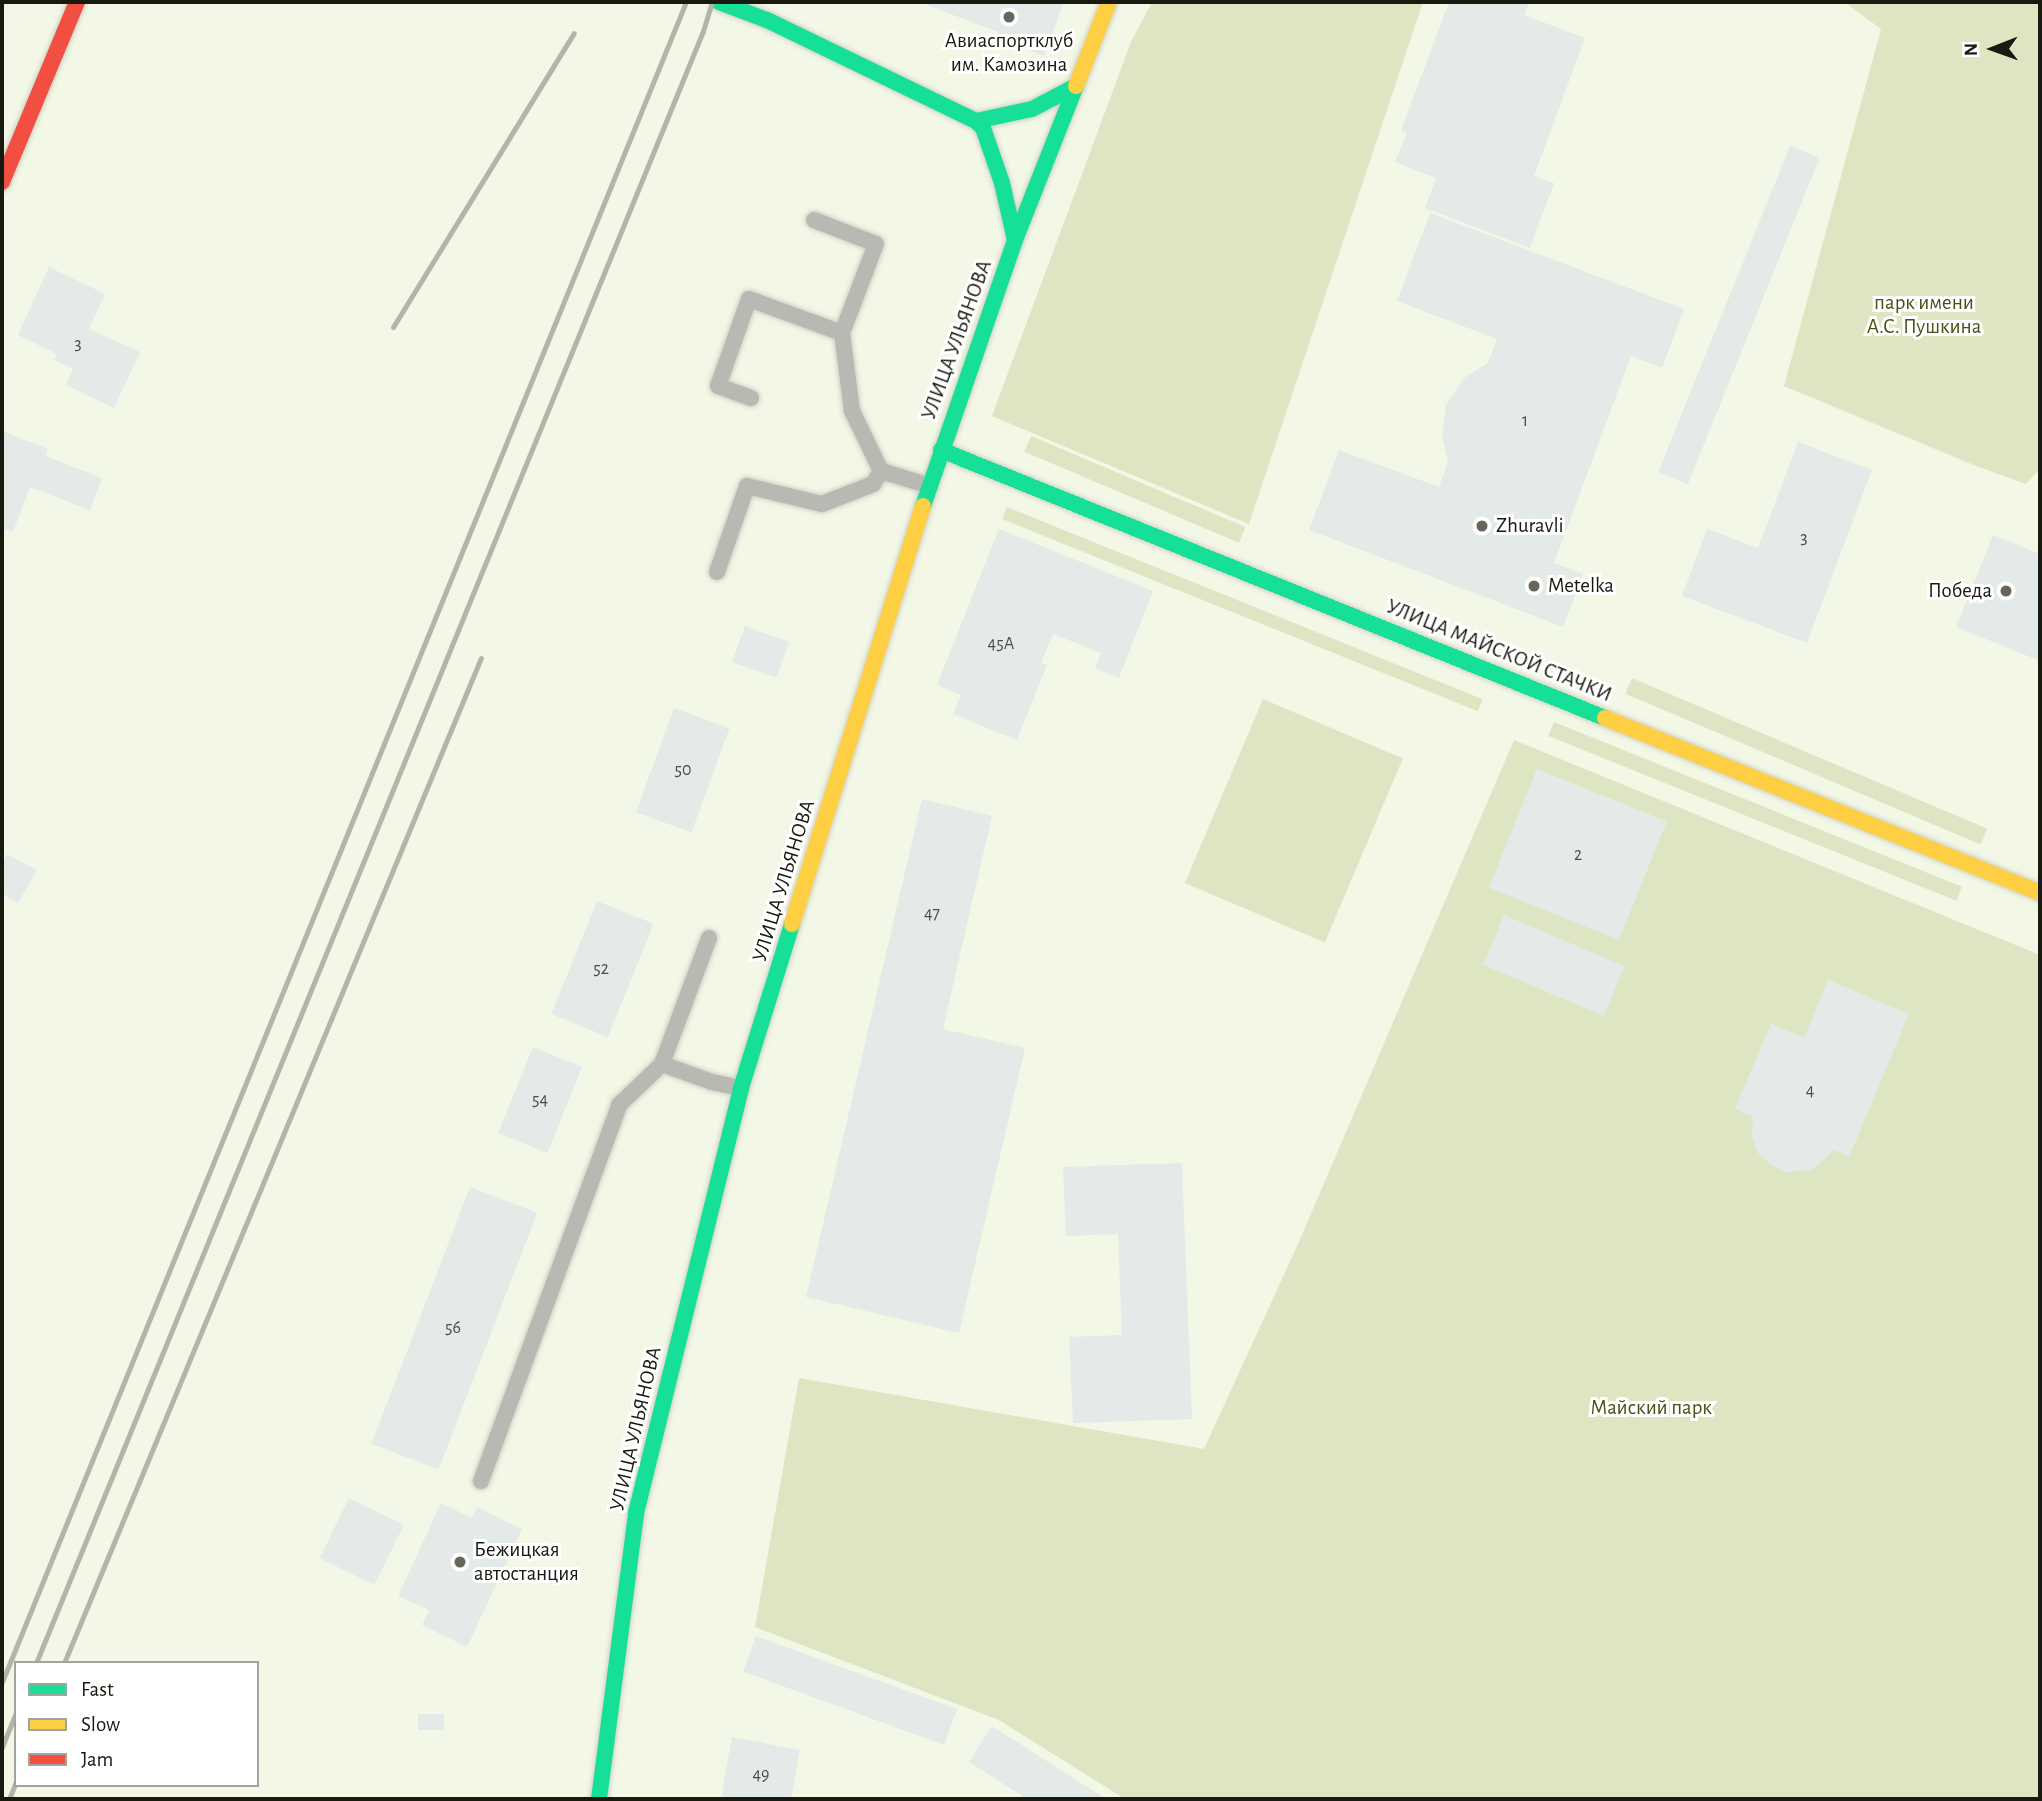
<!DOCTYPE html>
<html>
<head>
<meta charset="utf-8">
<style>
	body { margin:0 }
	#map { position:relative; width:2042px; height:1801px; overflow:hidden; background:#f3f7e6; font-family:"Alegreya Sans",sans-serif }
	div>[style] { position:absolute }
	.green>* { inset:0; background:#dee5c3; transform-origin:0 0 }
	.building>* { inset:0; background:#e4eae8; transform-origin:0 0 }
	.roads { filter:drop-shadow(0 0 2px #cfd2c5) drop-shadow(0 0 2px #cfd2c5) }
	.lane>* { height:16px; margin:-8px; padding:0 8px; transform-origin:8px; border-radius:8px; background:#b8b9b3 }
	.fast>* { height:16px; margin:-8px; padding:0 8px; transform-origin:8px; border-radius:8px; background:#16e098 }
	.slow>* { height:16px; margin:-8px; padding:0 8px; transform-origin:8px; border-radius:8px; background:#ffcf43 }
	.jam>* { height:16px; margin:-8px; padding:0 8px; transform-origin:8px; border-radius:8px; background:#f24e42 }
	.rail>* { height:5px; margin:-2.5px; padding:0 2.5px; transform-origin:2.5px; border-radius:2.5px; background:#b2b5aa }
	.dots>* { width:19px; height:19px; translate:-50% -50%; box-sizing:border-box; border:4px solid #fff; border-radius:50% }
	span { translate:-50% -50%; white-space:nowrap; text-align:center; line-height:1.15; -webkit-text-stroke:6px #fff; paint-order:stroke }
	.number-label { font-size:18px; color:#4b4e45 }
	.number-label span { -webkit-text-stroke-width:0 }
	.poi-label { font-size:21px; color:#181a0f }
	.left { translate:0 -50%; text-align:left }
	.right { translate:-100% -50%; text-align:right }
	.park-label { font-size:21px; color:#485216 }
	.street-label { font-size:21px; color:#181a0f }
	.frame { position:absolute; inset:0; border:4px solid #181a0f; pointer-events:none }
	.legend { position:absolute; left:14px; top:1661px; width:245px; height:126px; box-sizing:border-box; background:#fff; border:2px solid #a3a39f; margin:0; padding:9px 12px; list-style:none; font-size:21px; color:#181a0f }
	.legend li { display:flex; align-items:center; gap:14px; height:35px }
	.legend b { width:35px; border:2px solid #a3a39f }
	.north { position:absolute; left:1958px; top:14px; width:70px; height:70px; -webkit-text-stroke:5px #fff; paint-order:stroke; rotate:269deg; font-size:19px; font-weight:700; line-height:28px; text-align:center; color:#181a0f }
	.north::after { content:''; display:block; margin:auto; width:24px; height:32px; background:#181a0f; clip-path:polygon(50% 0,100% 100%,50% 72%,0 100%) }
</style>
</head>
<body>
<div id="map">
	<div class="green">
		<div style="clip-path:polygon(1152px 2px,1423px 2px,1249px 524px,992px 416px,1131px 42px)"></div>
		<div style="clip-path:polygon(1844px 2px,2040px 2px,2040px 468px,2026px 484px,1976px 466px,1784px 386px,1881px 29px)"></div>
		<div style="left:1031px;top:436px;width:233px;height:17px;rotate:23deg"></div>
		<div style="left:1007px;top:507px;width:513px;height:13px;rotate:22deg"></div>
		<div style="left:1632px;top:678px;width:386px;height:17px;rotate:23deg"></div>
		<div style="left:1263px;top:699px;width:152px;height:200px;rotate:23deg"></div>
		<div style="left:1554px;top:722px;width:440px;height:15px;rotate:22deg"></div>
		<div style="clip-path:polygon(1514px 740px,2040px 955px,2040px 1799px,1125px 1799px,999px 1720px,755px 1627px,799px 1378px,1204px 1449px,1298px 1244px)"></div>
	</div>
	<div class="building">
		<div style="clip-path:polygon(919px 2px,1064px 2px,1044px 56px,996px 38px,998px 32px)"></div>
		<div style="clip-path:polygon(1449px 2px,1529px 2px,1524px 15px,1585px 38px,1534px 176px,1554px 183px,1530px 248px,1425px 208px,1436px 178px,1395px 162px,1407px 133px,1401px 130px)"></div>
		<div style="left:1790px;top:146px;width:32px;height:352px;rotate:22deg"></div>
		<div style="clip-path:polygon(1430px 213px,1684px 309px,1662px 368px,1631px 356px,1554px 563px,1583px 574px,1563px 627px,1309px 530px,1339px 450px,1439px 487px,1448px 462px,1442px 436px,1446px 405px,1464px 378px,1488px 363px,1497px 339px,1397px 301px)"></div>
		<div style="clip-path:polygon(49px 267px,105px 294px,89px 329px,140px 352px,114px 408px,66px 385px,73px 369px,54px 360px,57px 354px,18px 335px)"></div>
		<div style="clip-path:polygon(2px 431px,48px 449px,46px 456px,102px 478px,90px 510px,30px 487px,13px 532px,2px 528px)"></div>
		<div style="clip-path:polygon(1798px 442px,1872px 470px,1807px 643px,1682px 596px,1707px 529px,1758px 548px)"></div>
		<div style="clip-path:polygon(999px 529px,1153px 591px,1119px 678px,1095px 668px,1101px 653px,1053px 634px,1041px 663px,1047px 665px,1017px 740px,953px 714px,961px 695px,937px 685px)"></div>
		<div style="clip-path:polygon(1993px 535px,2040px 554px,2040px 661px,1956px 627px)"></div>
		<div style="left:745px;top:626px;width:47px;height:38px;rotate:20deg"></div>
		<div style="left:674px;top:708px;width:59px;height:111px;rotate:20deg"></div>
		<div style="left:1537px;top:769px;width:140px;height:128px;rotate:22deg"></div>
		<div style="clip-path:polygon(922px 799px,992px 816px,943px 1029px,1025px 1048px,959px 1333px,806px 1297px)"></div>
		<div style="clip-path:polygon(7px 854px,37px 870px,18px 903px,2px 894px,2px 864px)"></div>
		<div style="left:597px;top:901px;width:61px;height:122px;rotate:22deg"></div>
		<div style="left:1504px;top:915px;width:131px;height:54px;rotate:23deg"></div>
		<div style="clip-path:polygon(1828px 980px,1909px 1014px,1849px 1157px,1834px 1150px,1812px 1170px,1786px 1172px,1771px 1165px,1758px 1153px,1752px 1138px,1753px 1117px,1735px 1109px,1771px 1024px,1804px 1038px)"></div>
		<div style="left:533px;top:1047px;width:53px;height:93px;rotate:22deg"></div>
		<div style="clip-path:polygon(1182px 1163px,1192px 1419px,1073px 1423px,1069px 1337px,1122px 1335px,1118px 1234px,1066px 1236px,1063px 1167px)"></div>
		<div style="left:470px;top:1187px;width:72px;height:275px;rotate:21deg"></div>
		<div style="left:349px;top:1498px;width:61px;height:67px;rotate:26deg"></div>
		<div style="clip-path:polygon(441px 1503px,472px 1518px,477px 1507px,522px 1529px,467px 1647px,422px 1625px,429px 1610px,398px 1596px)"></div>
		<div style="left:756px;top:1636px;width:214px;height:38px;rotate:20deg"></div>
		<div style="left:444px;top:1714px;width:16px;height:26px;rotate:90deg"></div>
		<div style="clip-path:polygon(992px 1726px,1106px 1799px,1027px 1799px,969px 1762px)"></div>
		<div style="clip-path:polygon(732px 1737px,800px 1750px,791px 1799px,721px 1799px)"></div>
	</div>
	<div class="roads">
		<div class="lane">
			<div style="left:814px;top:220px;width:66px;rotate:21.2deg"></div>
			<div style="left:876px;top:244px;width:95px;rotate:110.9deg"></div>
			<div style="left:751px;top:398px;width:35px;rotate:-160deg"></div>
			<div style="left:718px;top:386px;width:92px;rotate:-70.4deg"></div>
			<div style="left:749px;top:299px;width:99px;rotate:20.1deg"></div>
			<div style="left:842px;top:333px;width:79px;rotate:82.7deg"></div>
			<div style="left:852px;top:411px;width:67px;rotate:64.2deg"></div>
			<div style="left:717px;top:572px;width:91px;rotate:-70.8deg"></div>
			<div style="left:747px;top:486px;width:77px;rotate:13.5deg"></div>
			<div style="left:822px;top:504px;width:55px;rotate:-21.4deg"></div>
			<div style="left:873px;top:484px;width:15px;rotate:-58deg"></div>
			<div style="left:881px;top:471px;width:51px;rotate:17deg"></div>
			<div style="left:709px;top:938px;width:134px;rotate:110.5deg"></div>
			<div style="left:662px;top:1064px;width:53px;rotate:19.8deg"></div>
			<div style="left:712px;top:1082px;width:30px;rotate:12deg"></div>
			<div style="left:481px;top:1481px;width:401px;rotate:-69.8deg"></div>
			<div style="left:619px;top:1105px;width:59px;rotate:-43.6deg"></div>
		</div>
		<div class="fast">
			<div style="left:719px;top:2px;width:51px;rotate:20.6deg"></div>
			<div style="left:767px;top:20px;width:232px;rotate:25.8deg"></div>
			<div style="left:976px;top:121px;width:10px;rotate:45deg"></div>
			<div style="left:983px;top:128px;width:58px;rotate:70.9deg"></div>
			<div style="left:1002px;top:183px;width:58px;rotate:77.2deg"></div>
			<div style="left:976px;top:121px;width:57px;rotate:-12.1deg"></div>
			<div style="left:1032px;top:109px;width:50px;rotate:-27.6deg"></div>
			<div style="left:941px;top:450px;width:716px;rotate:21.98deg"></div>
			<div style="left:923px;top:506px;width:281px;rotate:-70.9deg"></div>
			<div style="left:1015px;top:240px;width:166px;rotate:-68.4deg"></div>
			<div style="left:599px;top:1799px;width:288px;rotate:-82.6deg"></div>
			<div style="left:636px;top:1513px;width:438px;rotate:-76.1deg"></div>
			<div style="left:741px;top:1088px;width:172px;rotate:-72.7deg"></div>
		</div>
		<div class="slow">
			<div style="left:1076px;top:86px;width:90px;rotate:-68.6deg"></div>
			<div style="left:1605px;top:718px;width:469px;rotate:21.9deg"></div>
			<div style="left:792px;top:924px;width:438px;rotate:-72.6deg"></div>
		</div>
		<div class="jam">
			<div style="left:2px;top:182px;width:195px;rotate:-67.4deg"></div>
		</div>
	</div>
	<div class="rail">
		<div style="left:393px;top:327px;width:345px;rotate:-58.4deg"></div>
		<div style="left:36px;top:1663px;width:1763px;rotate:-67.77deg"></div>
		<div style="left:703px;top:31px;width:30px;rotate:-73deg"></div>
		<div style="left:64px;top:1663px;width:1088px;rotate:-67.47deg"></div>
		<div style="left:2px;top:1682px;width:1814px;rotate:-67.85deg"></div>
		<div style="left:2px;top:1747px;width:37px;rotate:-68deg"></div>
		<div style="left:9px;top:1799px;width:18px;rotate:-68deg"></div>
	</div>
	<div class="dots">
		<div style="left:1009px;top:17px;background:#65675a"></div>
		<div style="left:1482px;top:526px;background:#65675a"></div>
		<div style="left:1534px;top:586px;background:#65675a"></div>
		<div style="left:2006px;top:591px;background:#65675a"></div>
		<div style="left:460px;top:1562px;background:#65675a"></div>
	</div>
	<div class="number-label">
		<span style="left:78px;top:344px">3</span>
		<span style="left:1525px;top:421px">1</span>
		<span style="left:1804px;top:538px">3</span>
		<span style="left:1001px;top:644px">45А</span>
		<span style="left:683px;top:770px">50</span>
		<span style="left:1578px;top:855px">2</span>
		<span style="left:932px;top:914px">47</span>
		<span style="left:601px;top:969px">52</span>
		<span style="left:1810px;top:1091px">4</span>
		<span style="left:540px;top:1100px">54</span>
		<span style="left:453px;top:1328px">56</span>
		<span style="left:761px;top:1775px">49</span>
	</div>
	<div class="poi-label">
		<span style="left:1009px;top:53px">Авиаспортклуб<br>им. Камозина</span>
		<span class="left" style="left:1496px;top:526px">Zhuravli</span>
		<span class="left" style="left:1548px;top:586px">Metelka</span>
		<span class="right" style="left:1992px;top:591px">Победа</span>
		<span class="left" style="left:474px;top:1562px">Бежицкая<br>автостанция</span>
	</div>
	<div class="park-label">
		<span style="left:1924px;top:315px">парк имени<br>А.С. Пушкина</span>
		<span style="left:1651px;top:1408px">Майский парк</span>
	</div>
	<div class="street-label">
		<span style="left:957px;top:340px;rotate:-70deg">УЛИЦА УЛЬЯНОВА</span>
		<span style="left:1499px;top:651px;rotate:22deg">УЛИЦА МАЙСКОЙ СТАЧКИ</span>
		<span style="left:784px;top:881px;rotate:-73deg">УЛИЦА УЛЬЯНОВА</span>
		<span style="left:636px;top:1429px;rotate:-77deg">УЛИЦА УЛЬЯНОВА</span>
	</div>
	<div class="frame"></div>
	<ul class="legend">
	<li><b style="height:9px;background:#16e098"></b>Fast</li>
	<li><b style="height:9px;background:#ffcf43"></b>Slow</li>
	<li><b style="height:9px;background:#f24e42"></b>Jam</li>
	</ul>
	<div class="north">N</div>
</div>
</body>
</html>
